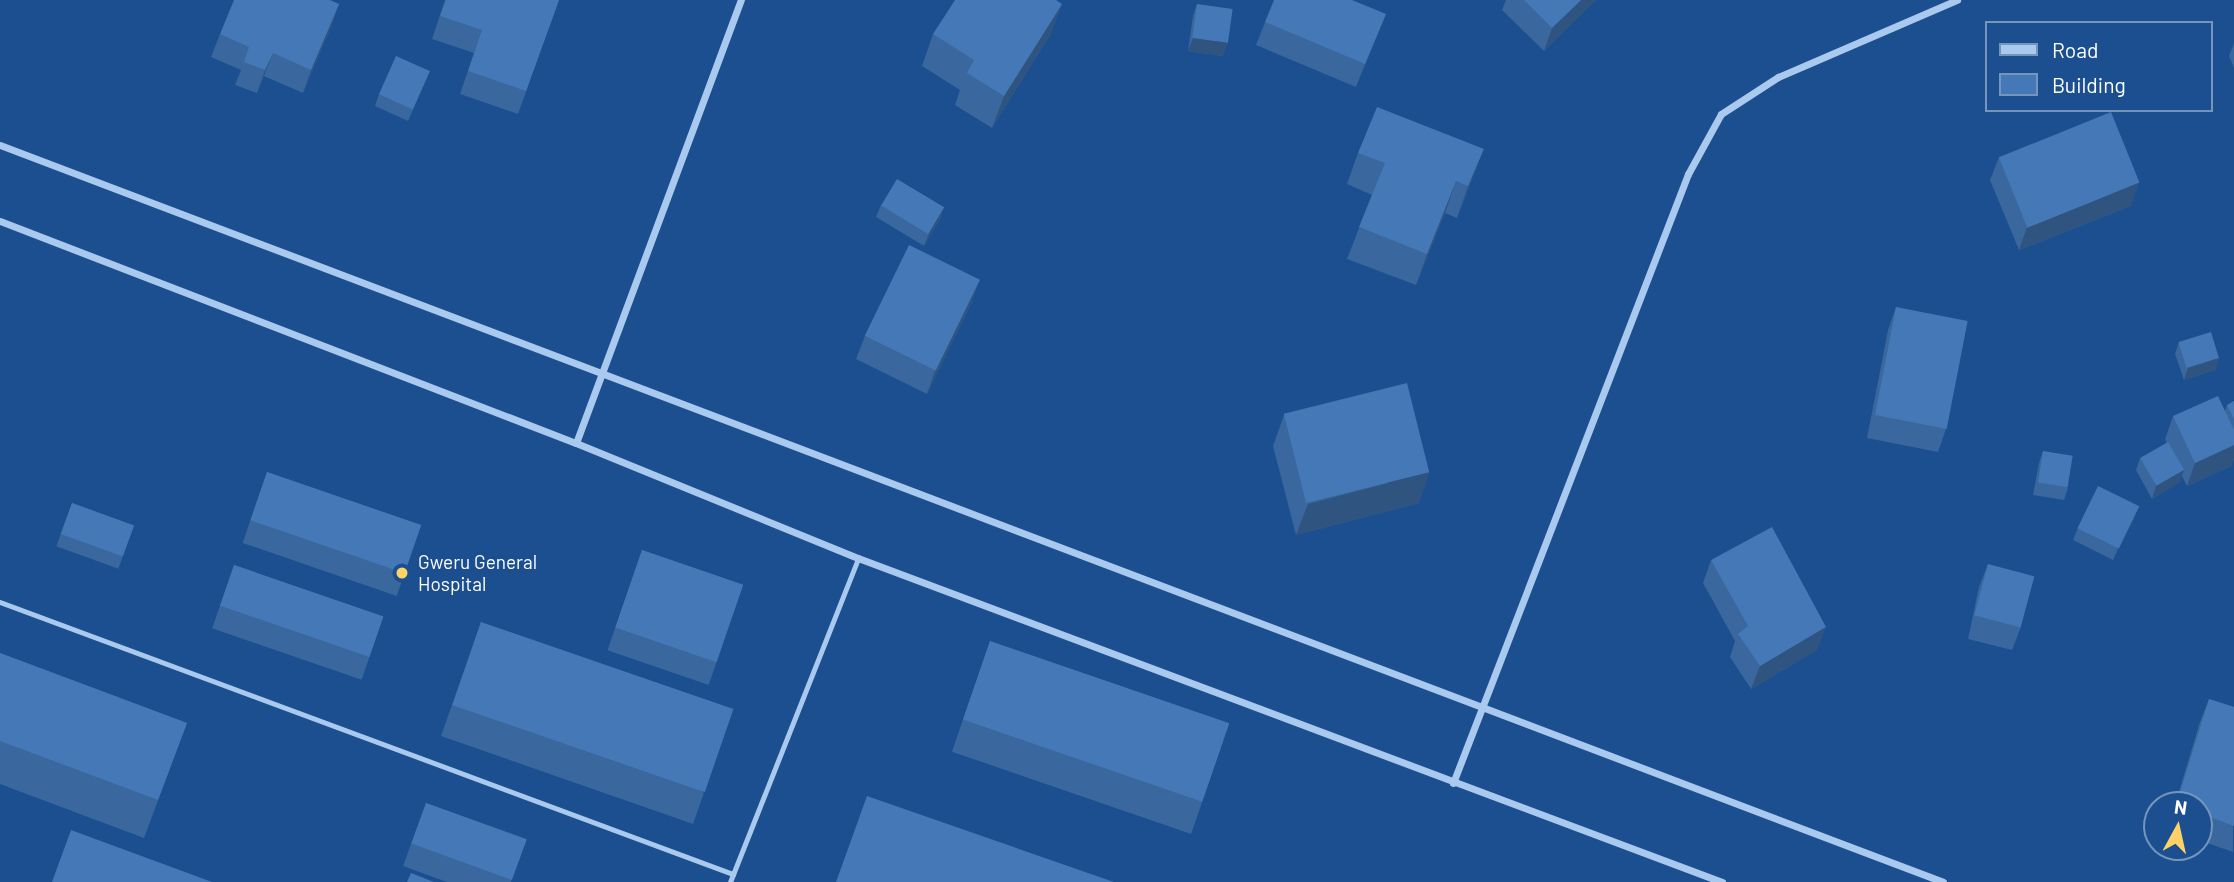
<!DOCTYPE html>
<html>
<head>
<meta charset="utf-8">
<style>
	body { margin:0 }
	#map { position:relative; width:2234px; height:882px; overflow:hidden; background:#1b4f8f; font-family:Barlow,sans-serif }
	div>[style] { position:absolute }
	.lane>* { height:5px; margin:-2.5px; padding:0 2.5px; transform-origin:2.5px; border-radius:2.5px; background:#a9c9ee }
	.street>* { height:7px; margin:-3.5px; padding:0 3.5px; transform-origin:3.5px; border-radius:3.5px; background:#a9c9ee }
	.wall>* { inset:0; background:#3a679d; transform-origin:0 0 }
	.shaded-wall>* { inset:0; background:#305480 }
	.building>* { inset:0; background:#4478b7; transform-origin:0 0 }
	.dots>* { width:19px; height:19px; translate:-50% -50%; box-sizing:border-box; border:4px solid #1b4f8f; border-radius:50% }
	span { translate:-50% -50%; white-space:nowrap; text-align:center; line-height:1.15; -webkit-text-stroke:5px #1b4f8f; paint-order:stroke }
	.poi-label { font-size:19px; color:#fff }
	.left { translate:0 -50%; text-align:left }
	.legend { position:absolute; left:1985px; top:21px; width:228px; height:91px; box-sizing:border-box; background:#1b4f8f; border:2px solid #7695bc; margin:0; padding:9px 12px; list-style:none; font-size:21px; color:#fff }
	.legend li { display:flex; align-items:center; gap:14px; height:35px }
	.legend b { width:35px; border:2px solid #7695bc }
	.north { position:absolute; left:2143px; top:791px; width:70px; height:70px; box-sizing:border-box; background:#1b4f8f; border:2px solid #7695bc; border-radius:50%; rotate:8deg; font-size:19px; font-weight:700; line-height:28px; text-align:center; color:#fff }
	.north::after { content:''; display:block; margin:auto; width:24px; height:32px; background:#ffd166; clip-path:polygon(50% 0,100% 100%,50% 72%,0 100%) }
</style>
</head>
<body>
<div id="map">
	<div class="lane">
		<div style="left:0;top:602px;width:782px;rotate:20.36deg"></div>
		<div style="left:730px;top:882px;width:348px;rotate:-68.4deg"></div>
	</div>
	<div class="street">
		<div style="left:0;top:145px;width:2078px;rotate:20.77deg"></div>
		<div style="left:0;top:221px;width:617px;rotate:21.08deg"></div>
		<div style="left:576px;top:443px;width:305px;rotate:22.2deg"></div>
		<div style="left:858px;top:558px;width:923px;rotate:20.56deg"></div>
		<div style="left:576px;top:443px;width:473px;rotate:-69.6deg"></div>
		<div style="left:1453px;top:783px;width:653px;rotate:-68.9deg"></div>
		<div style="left:1688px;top:174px;width:68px;rotate:-61.2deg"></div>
		<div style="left:1721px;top:114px;width:68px;rotate:-33deg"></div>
		<div style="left:1778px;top:77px;width:195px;rotate:-23.3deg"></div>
	</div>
	<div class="wall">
		<div style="clip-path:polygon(445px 0,559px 0,518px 114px,460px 94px,474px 53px,432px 39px)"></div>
		<div style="clip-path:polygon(1506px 0,1596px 0,1544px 51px,1502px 10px)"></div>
		<div style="clip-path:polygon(339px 4px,331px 27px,303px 93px,264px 76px,257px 93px,235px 85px,241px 70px,211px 57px,220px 34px)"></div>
		<div style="clip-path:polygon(1062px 4px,1050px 35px,992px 128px,955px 105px,960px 90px,922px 66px,933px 34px)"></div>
		<div style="clip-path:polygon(1197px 4px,1223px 56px,1188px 51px,1193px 16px)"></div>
		<div style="clip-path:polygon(1386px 14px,1356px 87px,1256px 45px,1265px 22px)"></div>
		<div style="clip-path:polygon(2234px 43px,2234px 68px,2229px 56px)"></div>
		<div style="clip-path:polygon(430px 71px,408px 121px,375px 106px,379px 94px)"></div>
		<div style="clip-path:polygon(1358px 153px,1472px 180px,1457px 218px,1445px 213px,1416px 285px,1347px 259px,1372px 195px,1347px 184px)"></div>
		<div style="clip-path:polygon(1999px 157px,2131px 206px,2019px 250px,1990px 180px)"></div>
		<div style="clip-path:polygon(881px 205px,944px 207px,940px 219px,924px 246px,876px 217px)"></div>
		<div style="clip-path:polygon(972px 302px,927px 394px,856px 359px,865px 336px)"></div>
		<div style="clip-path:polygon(1896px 307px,1946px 429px,1938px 452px,1867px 438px,1888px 330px)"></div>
		<div style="clip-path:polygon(2179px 342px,2219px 358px,2215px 370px,2184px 380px,2175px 354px)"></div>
		<div style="clip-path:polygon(2234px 401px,2234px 459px,2231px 466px,2187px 486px,2182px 476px,2180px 482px,2152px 499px,2136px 470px,2140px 458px,2167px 443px,2165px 439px,2173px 416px,2225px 411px,2227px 405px)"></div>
		<div style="clip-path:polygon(1284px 415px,1419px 503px,1296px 535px,1273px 446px)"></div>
		<div style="clip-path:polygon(2043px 451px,2068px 488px,2064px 500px,2033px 495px,2039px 463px)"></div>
		<div style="left:267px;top:472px;width:163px;height:75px;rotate:19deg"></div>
		<div style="left:72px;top:503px;width:66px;height:46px;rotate:20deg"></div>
		<div style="clip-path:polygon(2134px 518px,2113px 560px,2073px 540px,2078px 528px)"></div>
		<div style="left:642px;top:550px;width:107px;height:106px;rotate:19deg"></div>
		<div style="clip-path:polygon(1711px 560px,1817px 650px,1751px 689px,1730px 657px,1735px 641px,1703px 583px)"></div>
		<div style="clip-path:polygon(1988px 564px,2021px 627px,2012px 650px,1968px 639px,1979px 587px)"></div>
		<div style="left:234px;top:565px;width:158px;height:67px;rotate:19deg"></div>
		<div style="clip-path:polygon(481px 622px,704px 793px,693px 824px,441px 736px)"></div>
		<div style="left:990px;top:641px;width:253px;height:117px;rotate:19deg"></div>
		<div style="clip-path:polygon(0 653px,187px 723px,144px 838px,0 784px)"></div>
		<div style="clip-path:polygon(2209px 699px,2234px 707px,2233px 852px,2199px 840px,2199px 805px,2175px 805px,2200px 722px)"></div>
		<div style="clip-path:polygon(426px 803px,527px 839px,511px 882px,447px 882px,403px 866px)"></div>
	</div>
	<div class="shaded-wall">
		<div style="clip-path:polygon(1581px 0,1596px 0,1544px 51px,1552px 28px)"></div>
		<div style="clip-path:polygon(339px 4px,331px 27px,303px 93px,311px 70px)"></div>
		<div style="clip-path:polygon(1062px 4px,1050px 35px,992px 128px,1004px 96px)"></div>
		<div style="clip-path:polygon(1386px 14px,1377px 37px,1356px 87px,1365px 64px)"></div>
		<div style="clip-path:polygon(1193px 38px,1228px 43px,1223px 56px,1188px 51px)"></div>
		<div style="clip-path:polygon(273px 53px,264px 76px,257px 93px,265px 70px)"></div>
		<div style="clip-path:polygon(1484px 149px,1472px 180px,1457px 218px,1468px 186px)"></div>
		<div style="clip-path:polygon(1456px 181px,1445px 213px,1416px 285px,1427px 254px)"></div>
		<div style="clip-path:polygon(2139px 183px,2131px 206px,2019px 250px,2027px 227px)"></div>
		<div style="clip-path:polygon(944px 207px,940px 219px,924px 246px,929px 233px)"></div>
		<div style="clip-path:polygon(980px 279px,972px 302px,927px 394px,935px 371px)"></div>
		<div style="clip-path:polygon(2219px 358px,2215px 370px,2184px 380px,2188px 368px)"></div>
		<div style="clip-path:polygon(2234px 445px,2234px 458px,2231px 466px,2187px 486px,2195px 463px)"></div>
		<div style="clip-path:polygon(2184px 470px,2180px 482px,2152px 499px,2156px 486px)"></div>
		<div style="clip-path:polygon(1430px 472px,1419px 503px,1296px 535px,1308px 504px)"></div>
		<div style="clip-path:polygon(2139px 506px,2134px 518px,2113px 560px,2118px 548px)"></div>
		<div style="clip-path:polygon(1826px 627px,1817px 650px,1751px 689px,1760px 666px)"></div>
	</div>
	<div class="building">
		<div style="clip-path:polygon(234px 0,330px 0,339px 4px,311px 70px,273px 53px,265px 70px,244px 62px,249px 47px,220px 34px)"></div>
		<div style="clip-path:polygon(446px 0,559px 0,526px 91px,468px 71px,482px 30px,440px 16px)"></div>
		<div style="clip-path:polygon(955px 0,1056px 0,1062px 4px,1004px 96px,967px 73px,974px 60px,933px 34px)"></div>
		<div style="clip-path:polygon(1274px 0,1352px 0,1386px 14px,1365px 64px,1265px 22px)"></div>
		<div style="clip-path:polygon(1524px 0,1581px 0,1552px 28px)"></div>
		<div style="left:1197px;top:4px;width:36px;height:34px;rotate:8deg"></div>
		<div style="left:396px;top:56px;width:37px;height:42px;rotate:24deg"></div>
		<div style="clip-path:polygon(1377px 107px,1484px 149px,1468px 186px,1456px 181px,1427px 254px,1359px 227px,1385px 163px,1358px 153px)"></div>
		<div style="left:2111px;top:112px;width:76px;height:121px;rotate:68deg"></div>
		<div style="left:897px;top:179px;width:55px;height:31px;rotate:31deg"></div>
		<div style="left:909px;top:245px;width:79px;height:101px;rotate:26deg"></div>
		<div style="left:1896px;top:307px;width:73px;height:110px;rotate:11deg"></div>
		<div style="left:2211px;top:332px;width:27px;height:34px;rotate:73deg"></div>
		<div style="left:1407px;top:383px;width:92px;height:127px;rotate:76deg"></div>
		<div style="clip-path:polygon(2218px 396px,2234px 430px,2234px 445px,2195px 463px,2173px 416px)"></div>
		<div style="clip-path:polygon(2234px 401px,2234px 419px,2227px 405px)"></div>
		<div style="left:2168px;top:442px;width:32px;height:32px;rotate:60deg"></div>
		<div style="left:2043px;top:451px;width:30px;height:32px;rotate:9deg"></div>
		<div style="left:267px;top:472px;width:163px;height:51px;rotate:19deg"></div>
		<div style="left:2098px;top:486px;width:46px;height:47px;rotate:26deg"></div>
		<div style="left:72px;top:503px;width:66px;height:33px;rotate:20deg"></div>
		<div style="clip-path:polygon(1772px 527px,1826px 627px,1760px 666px,1738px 634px,1748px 626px,1711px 560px)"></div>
		<div style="left:642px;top:550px;width:107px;height:82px;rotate:19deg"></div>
		<div style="left:1988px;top:564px;width:48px;height:53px;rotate:15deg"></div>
		<div style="left:234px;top:565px;width:158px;height:43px;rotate:19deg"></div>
		<div style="left:481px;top:622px;width:267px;height:88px;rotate:19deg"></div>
		<div style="left:990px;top:641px;width:253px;height:83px;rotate:19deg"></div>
		<div style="clip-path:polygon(0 653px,187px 723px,158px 800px,0 741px)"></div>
		<div style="clip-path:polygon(2209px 699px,2234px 707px,2234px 826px,2199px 813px,2199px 805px,2176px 805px)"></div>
		<div style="clip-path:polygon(867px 796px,1114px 882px,836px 882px)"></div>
		<div style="left:426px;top:803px;width:107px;height:43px;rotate:20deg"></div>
		<div style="clip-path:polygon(71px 830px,212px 882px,52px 882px)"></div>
		<div style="clip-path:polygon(411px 873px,434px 882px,407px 882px)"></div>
	</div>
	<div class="dots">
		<div style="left:402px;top:573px;background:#ffd166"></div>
	</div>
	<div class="poi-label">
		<span class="left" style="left:418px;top:573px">Gweru General<br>Hospital</span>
	</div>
	<ul class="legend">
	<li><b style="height:9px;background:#a9c9ee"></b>Road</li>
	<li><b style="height:19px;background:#4478b7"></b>Building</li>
	</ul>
	<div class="north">N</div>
</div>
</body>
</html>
